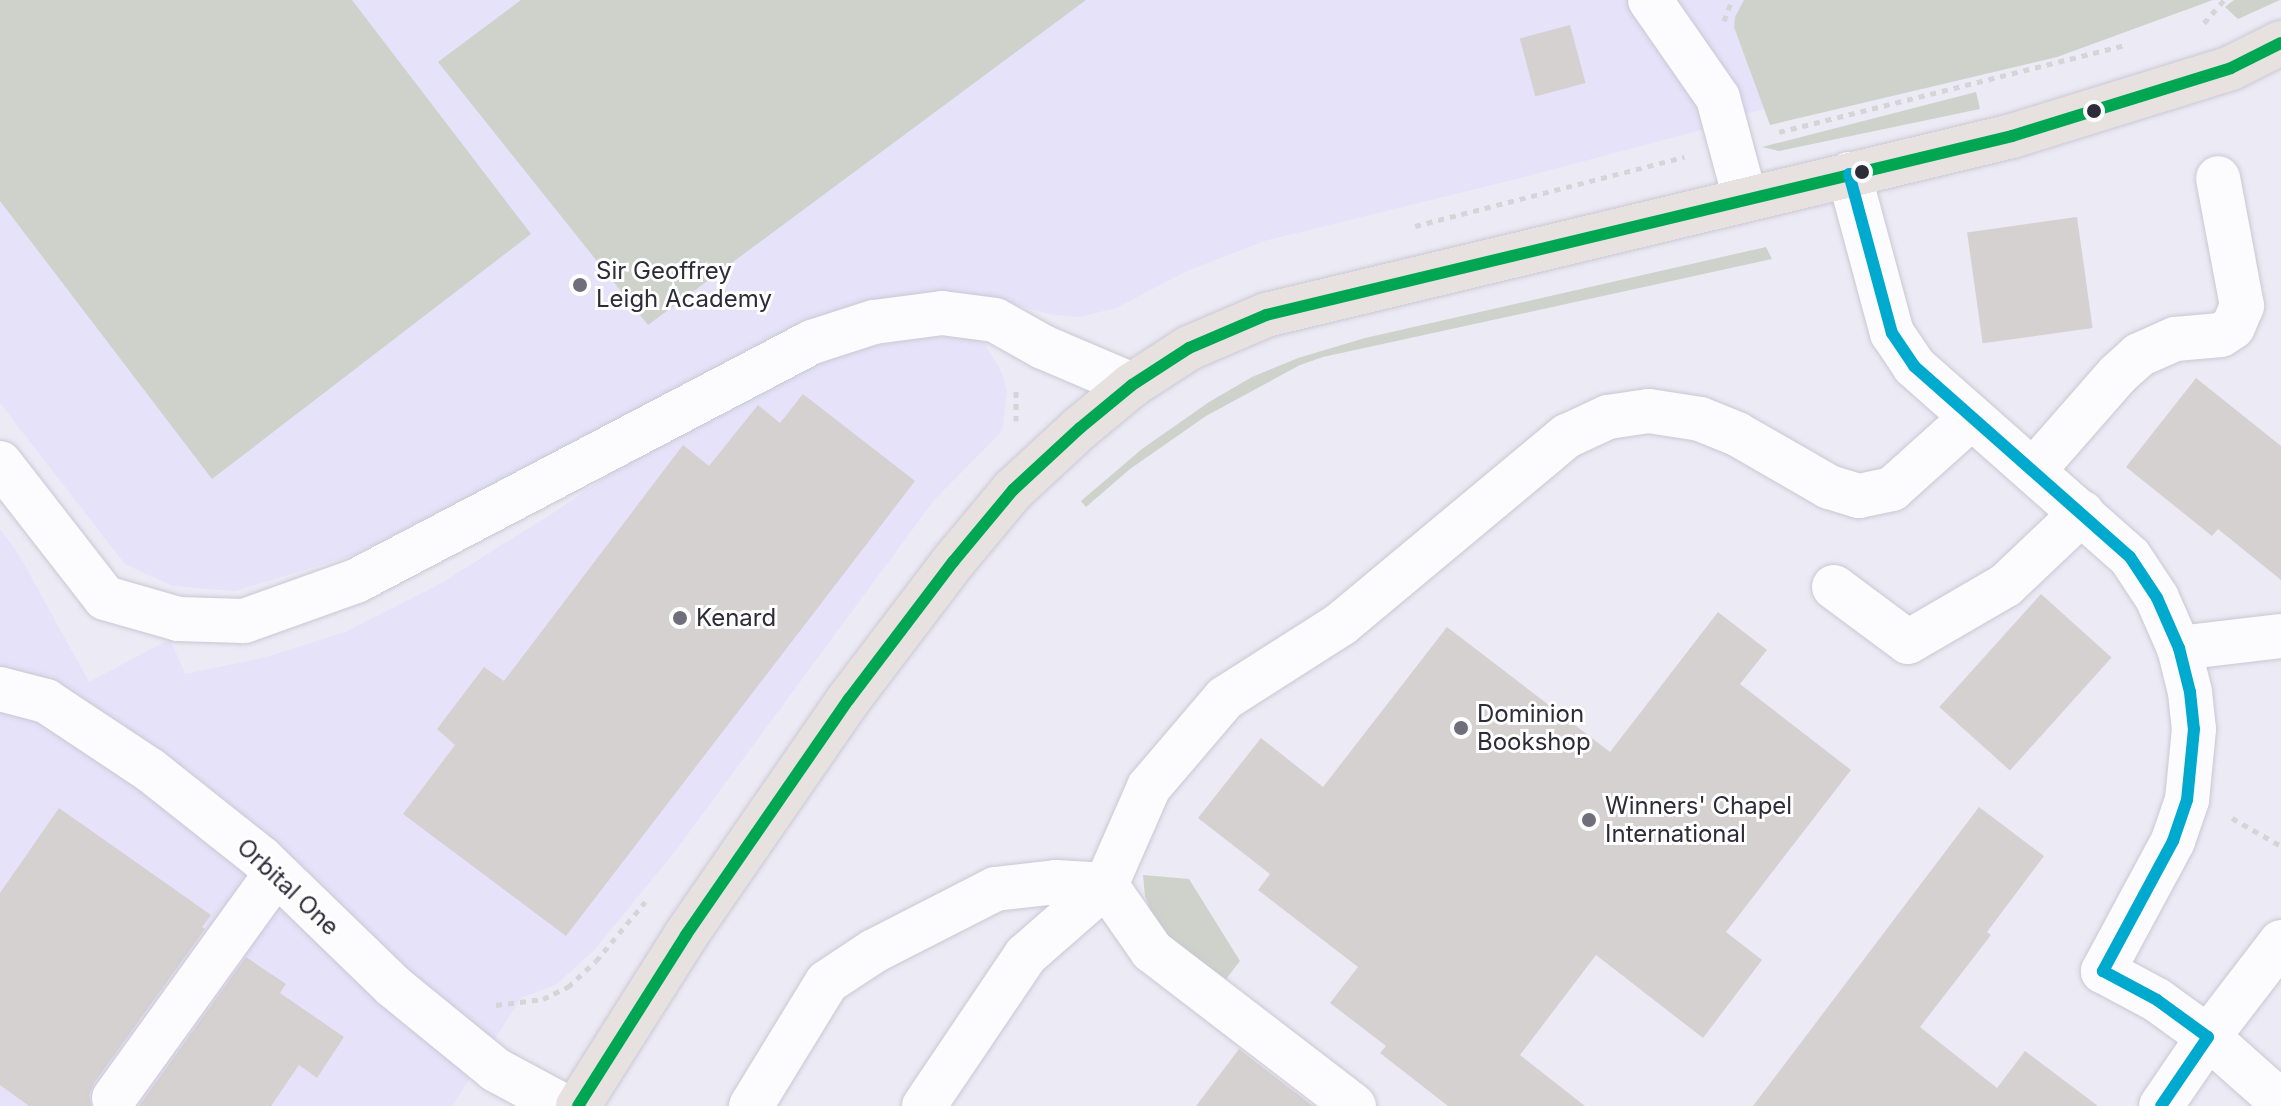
<!DOCTYPE html>
<html>
<head>
<meta charset="utf-8">
<style>
	body { margin:0 }
	#map { position:relative; width:2281px; height:1106px; overflow:hidden; background:#eceaf5; font-family:Inter,sans-serif }
	div>[style] { position:absolute }
	.built>* { inset:0; background:#e5e2f9 }
	.green>* { inset:0; background:#ced2cb }
	.building>* { inset:0; background:#d5d1d1; transform-origin:0 0 }
	.path>* { height:5px; margin-top:-2.5px; transform-origin:0; background:repeating-linear-gradient(90deg,#d5d5d8 0 6px,transparent 0 12px) }
	.roads { filter:drop-shadow(0 0 2px #c9c8d3) drop-shadow(0 0 2px #c9c8d3) }
	.minor>* { height:44px; margin:-22px; padding:0 22px; transform-origin:22px; border-radius:22px; background:#fcfcfe }
	.major>* { height:44px; margin:-22px; padding:0 22px; transform-origin:22px; border-radius:22px; background:#e7e2e0 }
	.bus-1>* { height:12px; margin:-6px; padding:0 6px; transform-origin:6px; border-radius:6px; background:#00a651 }
	.bus-2>* { height:12px; margin:-6px; padding:0 6px; transform-origin:6px; border-radius:6px; background:#00a9ce }
	.dots>* { width:22px; height:22px; translate:-50% -50%; box-sizing:border-box; border:4px solid #fff; border-radius:50% }
	span { translate:-50% -50%; white-space:nowrap; text-align:center; line-height:1.15; -webkit-text-stroke:6px #fff; paint-order:stroke }
	.poi-label { font-size:24px; color:#2e2c39 }
	.left { translate:0 -50%; text-align:left }
	.street-label { font-size:24px; color:#2e2c39 }
</style>
</head>
<body>
<div id="map">
	<div class="built">
		<div style="clip-path:polygon(0 0,2172px 0,1990px 56px,1745px 114px,1701px 130px,1520px 178px,1264px 241px,1187px 271px,1116px 308px,1079px 317px,1049px 314px,994px 299px,736px 362px,354px 555px,235px 591px,173px 586px,125px 564px,0 403px)"></div>
		<div style="clip-path:polygon(928px 337px,973px 338px,984px 343px,1002px 373px,1007px 392px,1002px 431px,934px 500px,676px 850px,595px 949px,557px 984px,521px 998px,452px 1106px,0 1106px,0 529px,19px 555px,89px 682px,170px 639px,185px 674px,263px 658px,345px 632px,440px 584px,550px 515px,669px 434px,804px 366px,856px 349px)"></div>
	</div>
	<div class="green">
		<div style="clip-path:polygon(0 0,352px 0,531px 234px,212px 479px,0 201px)"></div>
		<div style="clip-path:polygon(521px 0,1086px 0,648px 325px,438px 62px)"></div>
		<div style="clip-path:polygon(1744px 0,2213px 0,2057px 57px,1770px 125px,1734px 27px,1735px 17px)"></div>
		<div style="clip-path:polygon(2234px 0,2280px 0,2238px 19px,2225px 7px)"></div>
		<div style="clip-path:polygon(1976px 92px,1980px 109px,1779px 151px,1762px 147px)"></div>
		<div style="clip-path:polygon(1766px 247px,1772px 259px,1323px 357px,1300px 365px,1206px 416px,1130px 469px,1086px 507px,1081px 501px,1142px 449px,1209px 402px,1252px 377px,1298px 358px,1365px 338px)"></div>
		<div style="clip-path:polygon(1143px 875px,1189px 879px,1240px 961px,1226px 979px,1173px 941px,1154px 920px,1145px 896px)"></div>
	</div>
	<div class="building">
		<div style="left:1570px;top:25px;width:60px;height:52px;rotate:75deg"></div>
		<div style="left:2077px;top:217px;width:112px;height:111px;rotate:82deg"></div>
		<div style="clip-path:polygon(2196px 378px,2281px 446px,2281px 580px,2218px 529px,2212px 536px,2126px 467px)"></div>
		<div style="clip-path:polygon(803px 394px,915px 481px,566px 936px,403px 814px,455px 745px,437px 729px,484px 667px,504px 681px,683px 445px,709px 466px,758px 405px,780px 423px)"></div>
		<div style="left:2041px;top:594px;width:95px;height:152px;rotate:42deg"></div>
		<div style="clip-path:polygon(1718px 612px,1767px 650px,1740px 684px,1851px 770px,1726px 932px,1762px 960px,1703px 1038px,1596px 955px,1520px 1055px,1585px 1106px,1448px 1106px,1380px 1053px,1386px 1046px,1330px 1003px,1358px 967px,1258px 890px,1270px 874px,1198px 818px,1261px 738px,1323px 787px,1447px 627px,1610px 752px)"></div>
		<div style="clip-path:polygon(1979px 807px,2044px 856px,1987px 932px,1991px 935px,1920px 1027px,1997px 1088px,2025px 1051px,2098px 1106px,1753px 1106px)"></div>
		<div style="clip-path:polygon(59px 808px,211px 915px,202px 927px,205px 929px,94px 1083px,89px 1095px,91px 1106px,29px 1106px,0 1085px,0 893px)"></div>
		<div style="clip-path:polygon(246px 957px,286px 984px,280px 993px,344px 1037px,317px 1078px,299px 1065px,271px 1106px,139px 1106px)"></div>
		<div style="clip-path:polygon(1239px 1049px,1313px 1106px,1196px 1106px)"></div>
	</div>
	<div class="path">
		<div style="left:1724px;top:21px;width:22px;rotate:-69deg"></div>
		<div style="left:2204px;top:23px;width:30px;rotate:-49deg"></div>
		<div style="left:1779px;top:132px;width:358px;rotate:-14.1deg"></div>
		<div style="left:1415px;top:226px;width:278px;rotate:-14.4deg"></div>
		<div style="left:1016px;top:421px;width:34px;rotate:-90deg"></div>
		<div style="left:2232px;top:818px;width:56px;rotate:29.7deg"></div>
		<div style="left:496px;top:1005px;width:47px;rotate:-7.3deg"></div>
		<div style="left:543px;top:999px;width:28px;rotate:-26deg"></div>
		<div style="left:568px;top:987px;width:38px;rotate:-43deg"></div>
		<div style="left:596px;top:961px;width:77px;rotate:-50.3deg"></div>
	</div>
	<div class="roads">
		<div class="minor">
			<div style="left:1650px;top:0;width:119px;rotate:55.2deg"></div>
			<div style="left:1718px;top:98px;width:104px;rotate:74.9deg"></div>
			<div style="left:1849px;top:174px;width:165px;rotate:74.9deg"></div>
			<div style="left:1892px;top:333px;width:40px;rotate:56deg"></div>
			<div style="left:1914px;top:366px;width:288px;rotate:41.5deg"></div>
			<div style="left:2130px;top:557px;width:49px;rotate:56.6deg"></div>
			<div style="left:2157px;top:598px;width:55px;rotate:66.3deg"></div>
			<div style="left:2179px;top:648px;width:45px;rotate:76deg"></div>
			<div style="left:2190px;top:692px;width:37px;rotate:84deg"></div>
			<div style="left:2194px;top:729px;width:71px;rotate:95.6deg"></div>
			<div style="left:2187px;top:800px;width:43px;rotate:108.9deg"></div>
			<div style="left:2173px;top:841px;width:148px;rotate:118.3deg"></div>
			<div style="left:2103px;top:971px;width:61px;rotate:28.2deg"></div>
			<div style="left:2157px;top:1000px;width:63px;rotate:36deg"></div>
			<div style="left:2208px;top:1037px;width:83px;rotate:124.3deg"></div>
			<div style="left:0;top:463px;width:171px;rotate:52.1deg"></div>
			<div style="left:105px;top:598px;width:76px;rotate:16deg"></div>
			<div style="left:178px;top:619px;width:66px;rotate:1.7deg"></div>
			<div style="left:244px;top:621px;width:119px;rotate:-19.7deg"></div>
			<div style="left:356px;top:581px;width:515px;rotate:-27.66deg"></div>
			<div style="left:812px;top:342px;width:65px;rotate:-17.9deg"></div>
			<div style="left:874px;top:322px;width:69px;rotate:-7.5deg"></div>
			<div style="left:942px;top:313px;width:53px;rotate:7.5deg"></div>
			<div style="left:995px;top:320px;width:55px;rotate:29.4deg"></div>
			<div style="left:1043px;top:347px;width:97px;rotate:23.1deg"></div>
			<div style="left:2033px;top:471px;width:128px;rotate:-48.8deg"></div>
			<div style="left:2117px;top:375px;width:30px;rotate:-42deg"></div>
			<div style="left:2139px;top:355px;width:39px;rotate:-24deg"></div>
			<div style="left:2175px;top:339px;width:46px;rotate:-5deg"></div>
			<div style="left:2221px;top:335px;width:14px;rotate:-34deg"></div>
			<div style="left:2233px;top:327px;width:23px;rotate:-67deg"></div>
			<div style="left:2242px;top:306px;width:130px;rotate:-100.6deg"></div>
			<div style="left:1834px;top:587px;width:92px;rotate:36.6deg"></div>
			<div style="left:1908px;top:642px;width:113px;rotate:-30.2deg"></div>
			<div style="left:2006px;top:585px;width:105px;rotate:-43.5deg"></div>
			<div style="left:2179px;top:648px;width:103px;rotate:-6.7deg"></div>
			<div style="left:0;top:689px;width:48px;rotate:14.6deg"></div>
			<div style="left:46px;top:701px;width:125px;rotate:33.6deg"></div>
			<div style="left:150px;top:770px;width:142px;rotate:38.4deg"></div>
			<div style="left:261px;top:858px;width:184px;rotate:44.1deg"></div>
			<div style="left:393px;top:986px;width:133px;rotate:39.2deg"></div>
			<div style="left:496px;top:1070px;width:76px;rotate:28.2deg"></div>
			<div style="left:2281px;top:942px;width:120px;rotate:127.5deg"></div>
			<div style="left:2208px;top:1037px;width:98px;rotate:41.7deg"></div>
			<div style="left:114px;top:1098px;width:277px;rotate:-54.2deg"></div>
			<div style="left:751px;top:1106px;width:145px;rotate:-58.5deg"></div>
			<div style="left:827px;top:982px;width:56px;rotate:-33.4deg"></div>
			<div style="left:874px;top:951px;width:136px;rotate:-27.1deg"></div>
			<div style="left:995px;top:889px;width:61px;rotate:-6.5deg"></div>
			<div style="left:1056px;top:882px;width:50px;rotate:3.4deg"></div>
			<div style="left:924px;top:1106px;width:182px;rotate:-56deg"></div>
			<div style="left:1026px;top:955px;width:106px;rotate:-41.2deg"></div>
			<div style="left:1354px;top:1106px;width:255px;rotate:-142.5deg"></div>
			<div style="left:1152px;top:951px;width:80px;rotate:-124.9deg"></div>
			<div style="left:1106px;top:885px;width:107px;rotate:-66.3deg"></div>
			<div style="left:1149px;top:787px;width:117px;rotate:-49.5deg"></div>
			<div style="left:1225px;top:698px;width:138px;rotate:-32.5deg"></div>
			<div style="left:1341px;top:624px;width:294px;rotate:-39.8deg"></div>
			<div style="left:1567px;top:436px;width:45px;rotate:-24.9deg"></div>
			<div style="left:1608px;top:417px;width:41px;rotate:-8.3deg"></div>
			<div style="left:1649px;top:411px;width:52px;rotate:8.9deg"></div>
			<div style="left:1700px;top:419px;width:40px;rotate:22deg"></div>
			<div style="left:1737px;top:434px;width:106px;rotate:29.9deg"></div>
			<div style="left:1829px;top:487px;width:31px;rotate:17deg"></div>
			<div style="left:1859px;top:496px;width:34px;rotate:-12deg"></div>
			<div style="left:1892px;top:489px;width:106px;rotate:-41.9deg"></div>
		</div>
		<div class="major">
			<div style="left:578px;top:1106px;width:202px;rotate:-57.7deg"></div>
			<div style="left:686px;top:935px;width:287px;rotate:-55.4deg"></div>
			<div style="left:849px;top:699px;width:172px;rotate:-52.8deg"></div>
			<div style="left:953px;top:562px;width:94px;rotate:-50.2deg"></div>
			<div style="left:1013px;top:490px;width:91px;rotate:-42.8deg"></div>
			<div style="left:1080px;top:428px;width:67px;rotate:-39.6deg"></div>
			<div style="left:1132px;top:385px;width:68px;rotate:-33deg"></div>
			<div style="left:1189px;top:348px;width:84px;rotate:-23.2deg"></div>
			<div style="left:1266px;top:315px;width:767px;rotate:-13.49deg"></div>
			<div style="left:2012px;top:136px;width:229px;rotate:-17.2deg"></div>
			<div style="left:2231px;top:68px;width:56px;rotate:-26.6deg"></div>
		</div>
	</div>
	<div class="bus-1">
		<div style="left:578px;top:1106px;width:202px;rotate:-57.7deg"></div>
		<div style="left:686px;top:935px;width:287px;rotate:-55.4deg"></div>
		<div style="left:849px;top:699px;width:172px;rotate:-52.8deg"></div>
		<div style="left:953px;top:562px;width:94px;rotate:-50.2deg"></div>
		<div style="left:1013px;top:490px;width:91px;rotate:-42.8deg"></div>
		<div style="left:1080px;top:428px;width:67px;rotate:-39.6deg"></div>
		<div style="left:1132px;top:385px;width:68px;rotate:-33deg"></div>
		<div style="left:1189px;top:348px;width:84px;rotate:-23.2deg"></div>
		<div style="left:1266px;top:315px;width:767px;rotate:-13.49deg"></div>
		<div style="left:2012px;top:136px;width:229px;rotate:-17.2deg"></div>
		<div style="left:2231px;top:68px;width:56px;rotate:-26.6deg"></div>
	</div>
	<div class="bus-2">
		<div style="left:1849px;top:174px;width:165px;rotate:74.9deg"></div>
		<div style="left:1892px;top:333px;width:40px;rotate:56deg"></div>
		<div style="left:1914px;top:366px;width:288px;rotate:41.5deg"></div>
		<div style="left:2130px;top:557px;width:49px;rotate:56.6deg"></div>
		<div style="left:2157px;top:598px;width:55px;rotate:66.3deg"></div>
		<div style="left:2179px;top:648px;width:45px;rotate:76deg"></div>
		<div style="left:2190px;top:692px;width:37px;rotate:84deg"></div>
		<div style="left:2194px;top:729px;width:71px;rotate:95.6deg"></div>
		<div style="left:2187px;top:800px;width:43px;rotate:108.9deg"></div>
		<div style="left:2173px;top:841px;width:148px;rotate:118.3deg"></div>
		<div style="left:2103px;top:971px;width:61px;rotate:28.2deg"></div>
		<div style="left:2157px;top:1000px;width:63px;rotate:36deg"></div>
		<div style="left:2208px;top:1037px;width:83px;rotate:124.3deg"></div>
	</div>
	<div class="dots">
		<div style="left:2094px;top:111px;background:#2e2c39"></div>
		<div style="left:1862px;top:172px;background:#2e2c39"></div>
		<div style="left:580px;top:285px;background:#706e7b"></div>
		<div style="left:680px;top:618px;background:#706e7b"></div>
		<div style="left:1461px;top:728px;background:#706e7b"></div>
		<div style="left:1589px;top:820px;background:#706e7b"></div>
	</div>
	<div class="poi-label">
		<span class="left" style="left:596px;top:285px">Sir Geoffrey<br>Leigh Academy</span>
		<span class="left" style="left:696px;top:618px">Kenard</span>
		<span class="left" style="left:1477px;top:728px">Dominion<br>Bookshop</span>
		<span class="left" style="left:1605px;top:820px">Winners' Chapel<br>International</span>
	</div>
	<div class="street-label">
		<span style="left:288px;top:887px;rotate:43deg">Orbital One</span>
	</div>
</div>
</body>
</html>
